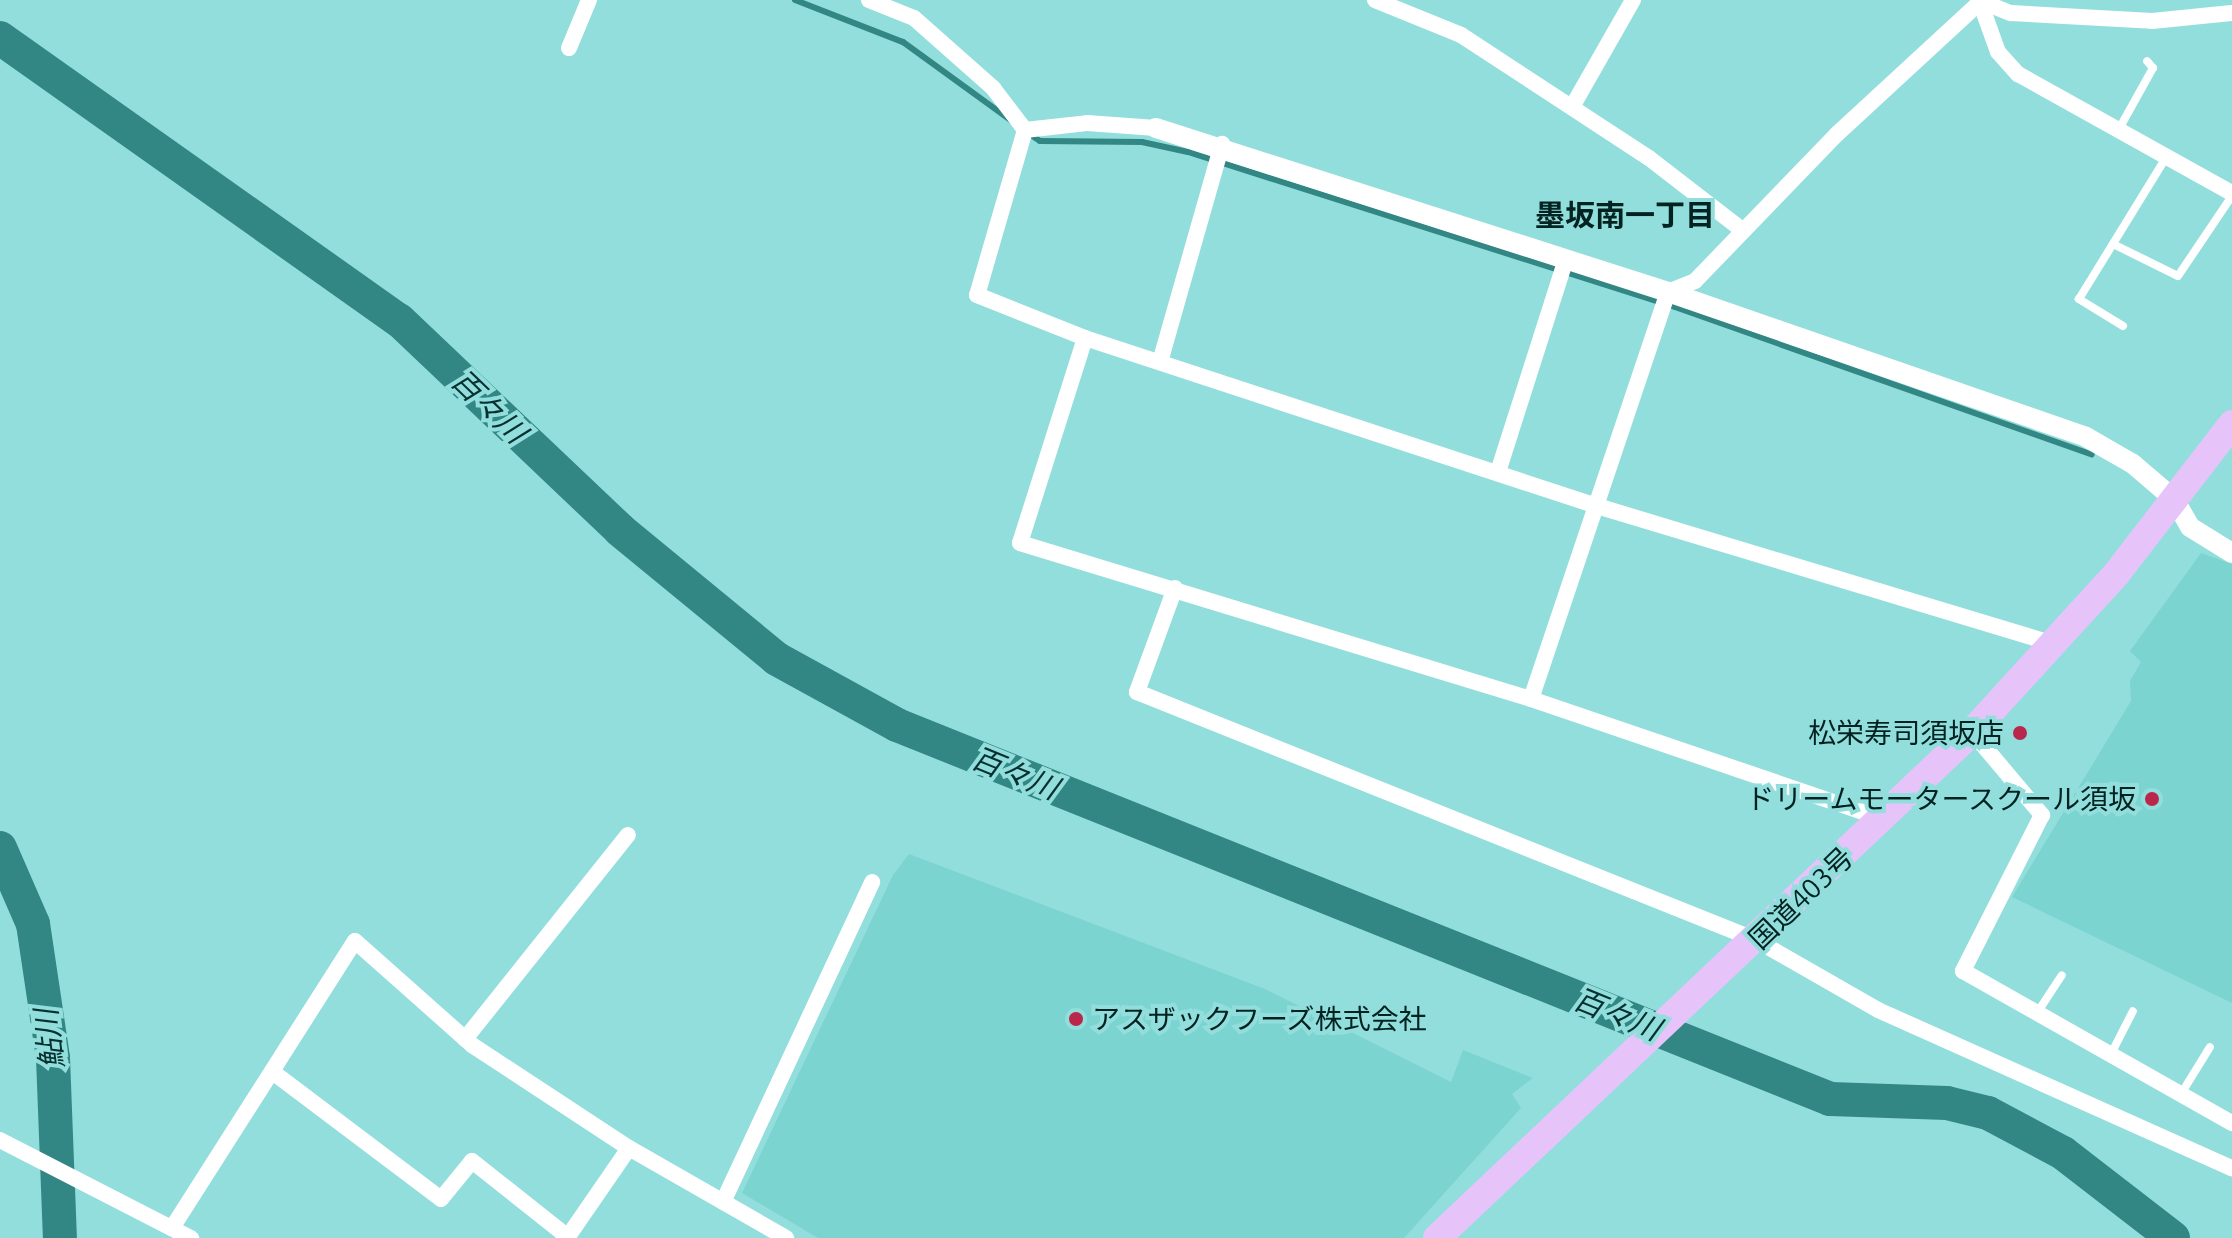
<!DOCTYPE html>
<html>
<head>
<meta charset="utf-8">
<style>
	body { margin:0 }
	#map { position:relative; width:2232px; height:1238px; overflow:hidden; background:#92dedc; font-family:Ubuntu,"Noto Sans JP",sans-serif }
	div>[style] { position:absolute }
	.built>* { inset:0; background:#7cd4d1 }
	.stream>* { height:6px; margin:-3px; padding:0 3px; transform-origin:3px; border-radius:3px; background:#328785 }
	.river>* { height:34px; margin:-17px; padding:0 17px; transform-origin:17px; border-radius:17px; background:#328785 }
	.service>* { height:8px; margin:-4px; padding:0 4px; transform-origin:4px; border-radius:4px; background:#fff }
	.minor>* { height:16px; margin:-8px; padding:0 8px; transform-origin:8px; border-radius:8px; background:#fff }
	.tertiary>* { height:20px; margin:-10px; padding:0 10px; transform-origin:10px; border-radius:10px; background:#fff }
	.trunk>* { height:28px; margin:-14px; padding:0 14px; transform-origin:14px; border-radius:14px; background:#e6c4fa }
	.dots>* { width:22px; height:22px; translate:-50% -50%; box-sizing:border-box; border:4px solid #92dedc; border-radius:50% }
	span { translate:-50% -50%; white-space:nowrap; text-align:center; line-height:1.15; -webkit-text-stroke:8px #92dedc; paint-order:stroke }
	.poi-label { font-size:28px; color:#022322 }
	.right { translate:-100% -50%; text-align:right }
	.left { translate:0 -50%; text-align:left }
	.street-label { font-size:28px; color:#022322 }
	.neighbourhood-label { font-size:30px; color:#022322; font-weight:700 }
	.water-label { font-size:30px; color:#063130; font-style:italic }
</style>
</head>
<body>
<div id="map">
	<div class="built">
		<div style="clip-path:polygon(2201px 553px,2232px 564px,2232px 1003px,2012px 897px,2131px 701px,2130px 681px,2141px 662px,2130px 651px)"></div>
		<div style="clip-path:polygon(909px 854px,1265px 989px,1451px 1082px,1463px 1050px,1533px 1078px,1512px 1094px,1521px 1108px,1404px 1238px,818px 1238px,742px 1193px,893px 875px)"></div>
	</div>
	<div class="stream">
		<div style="left:795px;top:0;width:116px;rotate:21.3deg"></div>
		<div style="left:903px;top:42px;width:136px;rotate:36deg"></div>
		<div style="left:1028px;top:133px;width:14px;rotate:34deg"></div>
		<div style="left:1040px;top:141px;width:102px;rotate:0.6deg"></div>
		<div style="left:1142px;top:142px;width:47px;rotate:12.3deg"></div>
		<div style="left:1188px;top:152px;width:511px;rotate:17.65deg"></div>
		<div style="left:1675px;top:307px;width:442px;rotate:19.5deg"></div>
	</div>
	<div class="river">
		<div style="left:0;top:38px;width:489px;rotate:35.3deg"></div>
		<div style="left:399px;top:320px;width:305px;rotate:43.5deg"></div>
		<div style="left:620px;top:530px;width:203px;rotate:39.4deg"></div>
		<div style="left:777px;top:659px;width:137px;rotate:28.8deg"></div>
		<div style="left:897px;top:725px;width:1005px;rotate:21.84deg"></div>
		<div style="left:1830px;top:1099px;width:117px;rotate:2deg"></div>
		<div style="left:1947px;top:1103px;width:42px;rotate:13.7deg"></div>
		<div style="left:1988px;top:1113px;width:85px;rotate:28.1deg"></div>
		<div style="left:2063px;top:1153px;width:139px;rotate:37.7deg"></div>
		<div style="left:0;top:848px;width:83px;rotate:66.5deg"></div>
		<div style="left:33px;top:924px;width:135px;rotate:81.5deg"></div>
		<div style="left:53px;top:1058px;width:180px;rotate:87.8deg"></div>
	</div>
	<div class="service">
		<div style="left:2119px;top:129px;width:70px;rotate:-60.9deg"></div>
		<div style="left:2153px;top:68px;width:9px;rotate:-131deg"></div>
		<div style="left:2113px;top:244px;width:72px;rotate:26.2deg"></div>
		<div style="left:2178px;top:276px;width:97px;rotate:-56deg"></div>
		<div style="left:2123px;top:326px;width:52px;rotate:-148.5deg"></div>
		<div style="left:2079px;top:299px;width:168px;rotate:-58.4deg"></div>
		<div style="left:2037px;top:1013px;width:45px;rotate:-56.7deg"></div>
		<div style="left:2111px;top:1054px;width:48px;rotate:-62.9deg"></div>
		<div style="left:2181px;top:1094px;width:55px;rotate:-58.3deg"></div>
	</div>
	<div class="minor">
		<div style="left:869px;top:0;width:48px;rotate:21.8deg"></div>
		<div style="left:914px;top:18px;width:106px;rotate:41.5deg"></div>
		<div style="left:993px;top:88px;width:53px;rotate:52.7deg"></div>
		<div style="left:1025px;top:130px;width:172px;rotate:106.2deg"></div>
		<div style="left:977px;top:295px;width:116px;rotate:21.7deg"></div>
		<div style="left:1085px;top:338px;width:539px;rotate:18.17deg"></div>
		<div style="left:1597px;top:506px;width:477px;rotate:16.8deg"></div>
		<div style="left:1375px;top:0;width:93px;rotate:22.1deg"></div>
		<div style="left:1461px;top:35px;width:225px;rotate:33.2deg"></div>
		<div style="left:1649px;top:158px;width:118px;rotate:37.7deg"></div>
		<div style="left:1978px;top:0;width:35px;rotate:22deg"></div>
		<div style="left:2011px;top:13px;width:141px;rotate:3.2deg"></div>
		<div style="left:2152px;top:21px;width:80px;rotate:-5.7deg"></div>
		<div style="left:1980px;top:2px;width:53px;rotate:70.2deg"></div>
		<div style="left:1998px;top:52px;width:30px;rotate:48deg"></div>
		<div style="left:2018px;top:74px;width:245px;rotate:29.1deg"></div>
		<div style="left:569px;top:48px;width:52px;rotate:-67.4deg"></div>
		<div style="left:1572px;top:107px;width:123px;rotate:-60.3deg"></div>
		<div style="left:1025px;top:130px;width:62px;rotate:-6.4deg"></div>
		<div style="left:1087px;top:123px;width:69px;rotate:4.1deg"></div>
		<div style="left:1085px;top:338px;width:215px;rotate:107.6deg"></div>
		<div style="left:1020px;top:543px;width:534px;rotate:16.98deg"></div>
		<div style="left:1531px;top:699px;width:373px;rotate:18.8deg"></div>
		<div style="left:1160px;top:362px;width:227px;rotate:-74.1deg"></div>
		<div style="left:1498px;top:472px;width:220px;rotate:-72.3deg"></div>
		<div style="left:1175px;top:588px;width:111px;rotate:110.1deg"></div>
		<div style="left:1137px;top:692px;width:667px;rotate:21.83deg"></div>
		<div style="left:1756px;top:940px;width:141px;rotate:29.8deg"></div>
		<div style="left:1878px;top:1010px;width:388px;rotate:24.1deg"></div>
		<div style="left:1531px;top:699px;width:429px;rotate:-71.4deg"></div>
		<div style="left:1668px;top:292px;width:29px;rotate:-22deg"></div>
		<div style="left:1695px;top:281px;width:204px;rotate:-46deg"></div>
		<div style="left:1837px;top:134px;width:195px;rotate:-42.7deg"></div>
		<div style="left:1972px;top:732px;width:109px;rotate:49.9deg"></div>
		<div style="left:2042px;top:815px;width:175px;rotate:116.9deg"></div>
		<div style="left:1963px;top:971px;width:309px;rotate:29.5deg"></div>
		<div style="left:465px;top:1039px;width:261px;rotate:-51.4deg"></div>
		<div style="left:274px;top:1073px;width:209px;rotate:37deg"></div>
		<div style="left:441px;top:1199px;width:49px;rotate:-50.8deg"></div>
		<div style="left:472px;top:1161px;width:122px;rotate:38.4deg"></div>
		<div style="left:0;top:1140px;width:215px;rotate:27.2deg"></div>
		<div style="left:723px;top:1202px;width:353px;rotate:-65deg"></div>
		<div style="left:172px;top:1228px;width:340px;rotate:-57.5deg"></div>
		<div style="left:355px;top:941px;width:157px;rotate:41.6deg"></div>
		<div style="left:472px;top:1045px;width:188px;rotate:33.3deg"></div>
		<div style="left:629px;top:1148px;width:181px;rotate:29.8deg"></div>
		<div style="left:567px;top:1238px;width:109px;rotate:-55.4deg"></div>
	</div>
	<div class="tertiary">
		<div style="left:1156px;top:128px;width:538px;rotate:17.76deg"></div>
		<div style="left:1668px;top:292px;width:442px;rotate:19.1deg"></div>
		<div style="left:2086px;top:437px;width:54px;rotate:29.9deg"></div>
		<div style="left:2133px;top:464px;width:54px;rotate:40.5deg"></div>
		<div style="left:2174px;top:499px;width:32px;rotate:60deg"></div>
		<div style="left:2190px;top:527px;width:49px;rotate:31.8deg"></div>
	</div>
	<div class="trunk">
		<div style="left:1437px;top:1238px;width:736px;rotate:-43.4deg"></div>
		<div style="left:1972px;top:732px;width:215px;rotate:-47.6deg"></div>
		<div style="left:2117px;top:573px;width:188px;rotate:-52.3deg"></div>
	</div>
	<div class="dots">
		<div style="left:2020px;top:733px;background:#b9284b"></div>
		<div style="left:2152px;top:799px;background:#b9284b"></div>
		<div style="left:1076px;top:1019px;background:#b9284b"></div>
	</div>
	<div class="poi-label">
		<span class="right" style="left:2004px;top:733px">松栄寿司須坂店</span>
		<span class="right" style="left:2136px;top:799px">ドリームモータースクール須坂</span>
		<span class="left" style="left:1092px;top:1019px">アスザックフーズ株式会社</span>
	</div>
	<div class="street-label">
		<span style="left:1801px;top:898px;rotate:-44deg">国道403号</span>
	</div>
	<div class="neighbourhood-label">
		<span style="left:1625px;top:215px">墨坂南一丁目</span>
	</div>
	<div class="water-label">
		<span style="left:489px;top:406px;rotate:44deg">百々川</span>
		<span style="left:1015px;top:773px;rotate:22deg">百々川</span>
		<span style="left:1617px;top:1014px;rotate:22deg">百々川</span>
		<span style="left:49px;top:1039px;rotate:-97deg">鮎川</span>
	</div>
</div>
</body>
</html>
